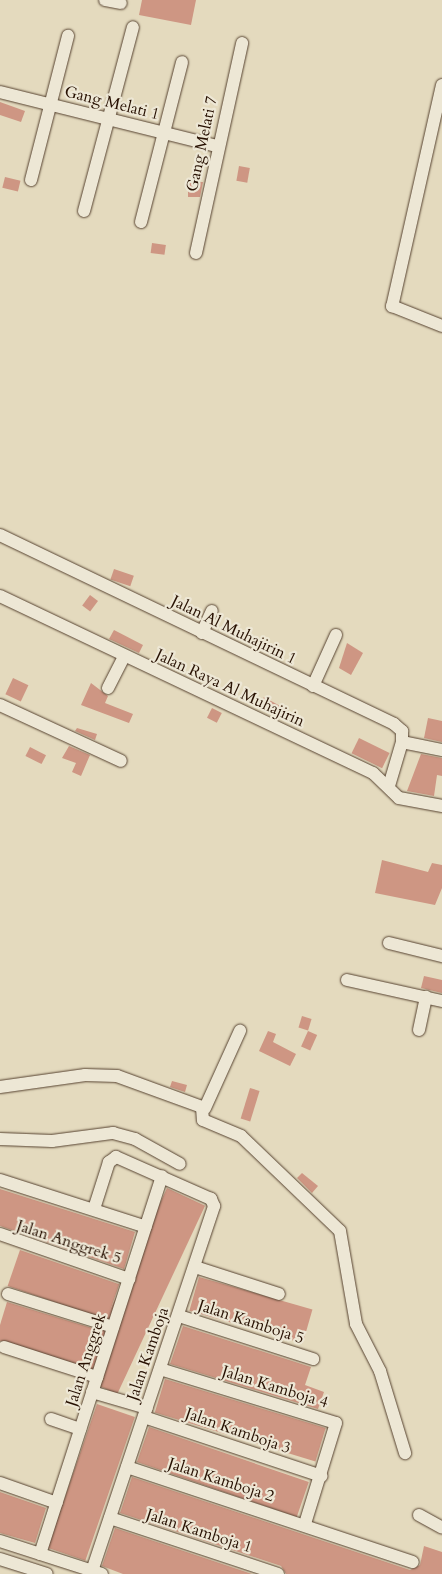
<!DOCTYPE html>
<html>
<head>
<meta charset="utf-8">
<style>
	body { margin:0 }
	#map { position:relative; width:442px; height:1574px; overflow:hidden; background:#e4dabe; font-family:Cardo,serif }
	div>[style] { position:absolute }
	.building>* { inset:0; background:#ce9683; transform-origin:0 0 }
	.roads { filter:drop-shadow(0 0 1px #564230) drop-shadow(0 0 1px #564230) }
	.minor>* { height:12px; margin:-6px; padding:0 6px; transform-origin:6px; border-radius:6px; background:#ede7d5 }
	span { translate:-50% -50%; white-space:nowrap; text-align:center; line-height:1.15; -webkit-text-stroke:4.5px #ede7d5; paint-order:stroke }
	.street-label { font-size:16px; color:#260f00 }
</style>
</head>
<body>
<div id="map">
	<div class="building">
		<div style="clip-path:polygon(142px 0,196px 0,191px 25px,139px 15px)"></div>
		<div style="clip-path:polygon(0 102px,25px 111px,21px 122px,0 115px)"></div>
		<div style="left:239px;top:166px;width:11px;height:15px;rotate:10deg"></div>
		<div style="left:5px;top:177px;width:16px;height:11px;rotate:14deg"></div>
		<div style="clip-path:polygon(188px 182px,203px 182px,200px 197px,188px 197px)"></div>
		<div style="left:152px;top:243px;width:14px;height:10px;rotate:8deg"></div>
		<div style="left:114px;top:569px;width:21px;height:11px;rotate:19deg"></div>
		<div style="left:90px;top:595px;width:10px;height:13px;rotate:37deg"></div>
		<div style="clip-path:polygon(114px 630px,143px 645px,139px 653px,109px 639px)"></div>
		<div style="clip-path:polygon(347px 643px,363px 653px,351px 675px,339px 668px)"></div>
		<div style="left:13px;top:678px;width:17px;height:18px;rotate:25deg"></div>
		<div style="clip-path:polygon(91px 683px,108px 696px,105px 703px,133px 714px,129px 723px,81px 705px)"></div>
		<div style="clip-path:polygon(264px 697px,289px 711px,285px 720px,258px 706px)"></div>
		<div style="left:212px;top:708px;width:11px;height:11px;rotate:27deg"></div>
		<div style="clip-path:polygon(428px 718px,442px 721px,442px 742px,424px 738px)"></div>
		<div style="clip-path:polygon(77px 728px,97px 734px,95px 740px,75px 731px)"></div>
		<div style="left:359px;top:738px;width:34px;height:17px;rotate:26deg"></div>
		<div style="clip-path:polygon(69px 746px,90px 755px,81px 776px,72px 772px,76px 763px,62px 758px)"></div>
		<div style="left:30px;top:747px;width:18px;height:10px;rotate:27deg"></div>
		<div style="clip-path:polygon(421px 754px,442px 758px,442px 776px,437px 775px,434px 796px,407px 791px)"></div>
		<div style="clip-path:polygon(382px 860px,428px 872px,432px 863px,442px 865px,442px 888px,435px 905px,375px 893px)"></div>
		<div style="clip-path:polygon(424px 976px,442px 980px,442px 993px,421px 988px)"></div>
		<div style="left:302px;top:1016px;width:10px;height:12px;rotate:17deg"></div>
		<div style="clip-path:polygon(268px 1031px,276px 1034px,273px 1042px,296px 1054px,290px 1066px,259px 1051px)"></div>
		<div style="left:308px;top:1031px;width:10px;height:17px;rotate:24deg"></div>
		<div style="clip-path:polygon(172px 1081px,187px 1085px,185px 1092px,170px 1087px)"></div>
		<div style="left:250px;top:1088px;width:10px;height:32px;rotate:17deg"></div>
		<div style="clip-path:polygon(302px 1173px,318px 1186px,312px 1193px,297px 1178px)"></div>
		<div style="left:167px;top:1188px;width:42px;height:208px;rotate:25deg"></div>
		<div style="clip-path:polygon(0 1189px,135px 1232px,124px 1269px,0 1226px)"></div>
		<div style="left:20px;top:1250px;width:105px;height:38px;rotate:19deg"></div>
		<div style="left:199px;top:1277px;width:118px;height:35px;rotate:16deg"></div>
		<div style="left:7px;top:1302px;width:101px;height:39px;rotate:17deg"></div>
		<div style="clip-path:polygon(183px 1326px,311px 1367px,305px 1385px,324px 1392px,318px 1409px,170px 1364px)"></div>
		<div style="left:165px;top:1379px;width:168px;height:35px;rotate:17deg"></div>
		<div style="left:97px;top:1404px;width:40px;height:152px;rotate:19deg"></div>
		<div style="left:149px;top:1427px;width:169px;height:37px;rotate:19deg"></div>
		<div style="clip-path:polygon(132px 1477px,410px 1570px,420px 1565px,424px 1546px,442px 1552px,442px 1574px,286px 1574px,281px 1566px,120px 1513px)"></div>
		<div style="clip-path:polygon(0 1492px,46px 1508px,35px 1543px,0 1533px)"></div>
		<div style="clip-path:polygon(115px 1528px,252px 1574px,123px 1574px,102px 1566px)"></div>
	</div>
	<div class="roads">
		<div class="minor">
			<div style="left:105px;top:0;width:16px;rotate:11deg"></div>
			<div style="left:442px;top:85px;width:227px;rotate:102.7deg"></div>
			<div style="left:392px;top:306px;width:54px;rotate:21.8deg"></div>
			<div style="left:0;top:92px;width:224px;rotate:14deg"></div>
			<div style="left:31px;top:180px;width:149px;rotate:-75.6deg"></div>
			<div style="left:84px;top:211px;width:190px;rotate:-75.1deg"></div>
			<div style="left:141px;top:222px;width:165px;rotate:-75.6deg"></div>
			<div style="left:196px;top:253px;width:215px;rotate:-77.6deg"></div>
			<div style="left:0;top:535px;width:437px;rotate:25.6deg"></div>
			<div style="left:394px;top:724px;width:11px;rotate:41deg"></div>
			<div style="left:402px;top:731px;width:11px;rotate:90deg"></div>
			<div style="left:402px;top:742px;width:46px;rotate:106.5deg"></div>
			<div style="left:0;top:596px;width:413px;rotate:25.4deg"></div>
			<div style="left:373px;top:773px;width:36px;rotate:44deg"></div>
			<div style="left:399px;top:798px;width:44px;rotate:10.5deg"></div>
			<div style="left:202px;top:633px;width:24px;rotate:-66deg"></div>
			<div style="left:313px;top:686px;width:56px;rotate:-65.7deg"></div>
			<div style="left:108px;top:688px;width:36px;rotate:-63deg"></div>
			<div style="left:0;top:705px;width:133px;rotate:24.8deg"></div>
			<div style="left:402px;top:742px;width:41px;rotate:11.3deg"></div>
			<div style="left:389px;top:943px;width:55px;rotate:13.8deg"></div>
			<div style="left:347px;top:980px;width:97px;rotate:12.5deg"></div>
			<div style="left:419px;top:1030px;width:34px;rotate:-78deg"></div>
			<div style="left:0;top:1087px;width:86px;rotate:-8deg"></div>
			<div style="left:85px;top:1075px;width:32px;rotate:2deg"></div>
			<div style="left:117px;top:1076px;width:90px;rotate:20deg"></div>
			<div style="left:202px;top:1107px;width:13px;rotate:86deg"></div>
			<div style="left:203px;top:1120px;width:41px;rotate:22.8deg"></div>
			<div style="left:241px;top:1136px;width:137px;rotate:43.8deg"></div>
			<div style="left:340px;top:1231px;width:94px;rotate:80.2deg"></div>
			<div style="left:356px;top:1324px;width:53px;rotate:62.9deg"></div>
			<div style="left:380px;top:1371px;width:86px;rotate:73deg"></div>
			<div style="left:205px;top:1108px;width:85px;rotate:-65.6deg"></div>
			<div style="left:0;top:1139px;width:52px;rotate:2.2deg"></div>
			<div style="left:52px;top:1141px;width:62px;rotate:-7.5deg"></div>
			<div style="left:113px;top:1133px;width:23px;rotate:15deg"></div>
			<div style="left:135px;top:1139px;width:51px;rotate:29.1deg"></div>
			<div style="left:0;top:1180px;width:153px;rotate:17.8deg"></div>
			<div style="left:0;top:1234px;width:137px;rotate:19.2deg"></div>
			<div style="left:195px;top:1267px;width:88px;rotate:17.8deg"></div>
			<div style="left:8px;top:1294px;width:110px;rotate:17.4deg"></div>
			<div style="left:179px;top:1316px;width:141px;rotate:17.8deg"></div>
			<div style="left:4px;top:1347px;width:98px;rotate:17.9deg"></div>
			<div style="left:160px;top:1369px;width:184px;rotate:17.1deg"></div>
			<div style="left:336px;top:1423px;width:106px;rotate:107.1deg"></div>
			<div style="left:92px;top:1392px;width:57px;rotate:16.2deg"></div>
			<div style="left:144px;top:1417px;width:187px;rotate:18.4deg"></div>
			<div style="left:51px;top:1419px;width:31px;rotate:19deg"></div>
			<div style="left:127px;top:1467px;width:301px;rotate:18.4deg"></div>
			<div style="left:0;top:1483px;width:60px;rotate:19.3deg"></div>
			<div style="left:419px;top:1515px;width:26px;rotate:29deg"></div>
			<div style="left:110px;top:1518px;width:177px;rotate:18.4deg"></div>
			<div style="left:0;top:1541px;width:107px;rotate:17.9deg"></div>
			<div style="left:40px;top:1554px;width:397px;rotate:-72.1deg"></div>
			<div style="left:0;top:1559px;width:49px;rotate:17.7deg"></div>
			<div style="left:92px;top:1571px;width:385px;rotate:-71.5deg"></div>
			<div style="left:214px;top:1206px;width:8px;rotate:-113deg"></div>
			<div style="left:211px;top:1199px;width:104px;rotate:-156.1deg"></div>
			<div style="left:116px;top:1157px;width:9px;rotate:144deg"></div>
			<div style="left:109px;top:1162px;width:49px;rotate:107.7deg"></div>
		</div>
	</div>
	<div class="street-label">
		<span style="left:112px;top:103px;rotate:14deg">Gang Melati 1</span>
		<span style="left:202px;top:144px;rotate:-78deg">Gang Melati 7</span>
		<span style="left:234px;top:630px;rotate:26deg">Jalan Al Muhajirin 1</span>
		<span style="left:230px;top:688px;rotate:25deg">Jalan Raya Al Muhajirin</span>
		<span style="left:69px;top:1242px;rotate:18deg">Jalan Anggrek 5</span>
		<span style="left:251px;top:1322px;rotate:18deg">Jalan Kamboja 5</span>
		<span style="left:148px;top:1354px;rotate:-71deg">Jalan Kamboja</span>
		<span style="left:86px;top:1360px;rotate:-72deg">Jalan Anggrek</span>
		<span style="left:275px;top:1387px;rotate:17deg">Jalan Kamboja 4</span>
		<span style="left:238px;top:1431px;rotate:19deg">Jalan Kamboja 3</span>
		<span style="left:221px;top:1480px;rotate:18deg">Jalan Kamboja 2</span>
		<span style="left:199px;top:1531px;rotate:18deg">Jalan Kamboja 1</span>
	</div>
</div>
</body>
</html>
